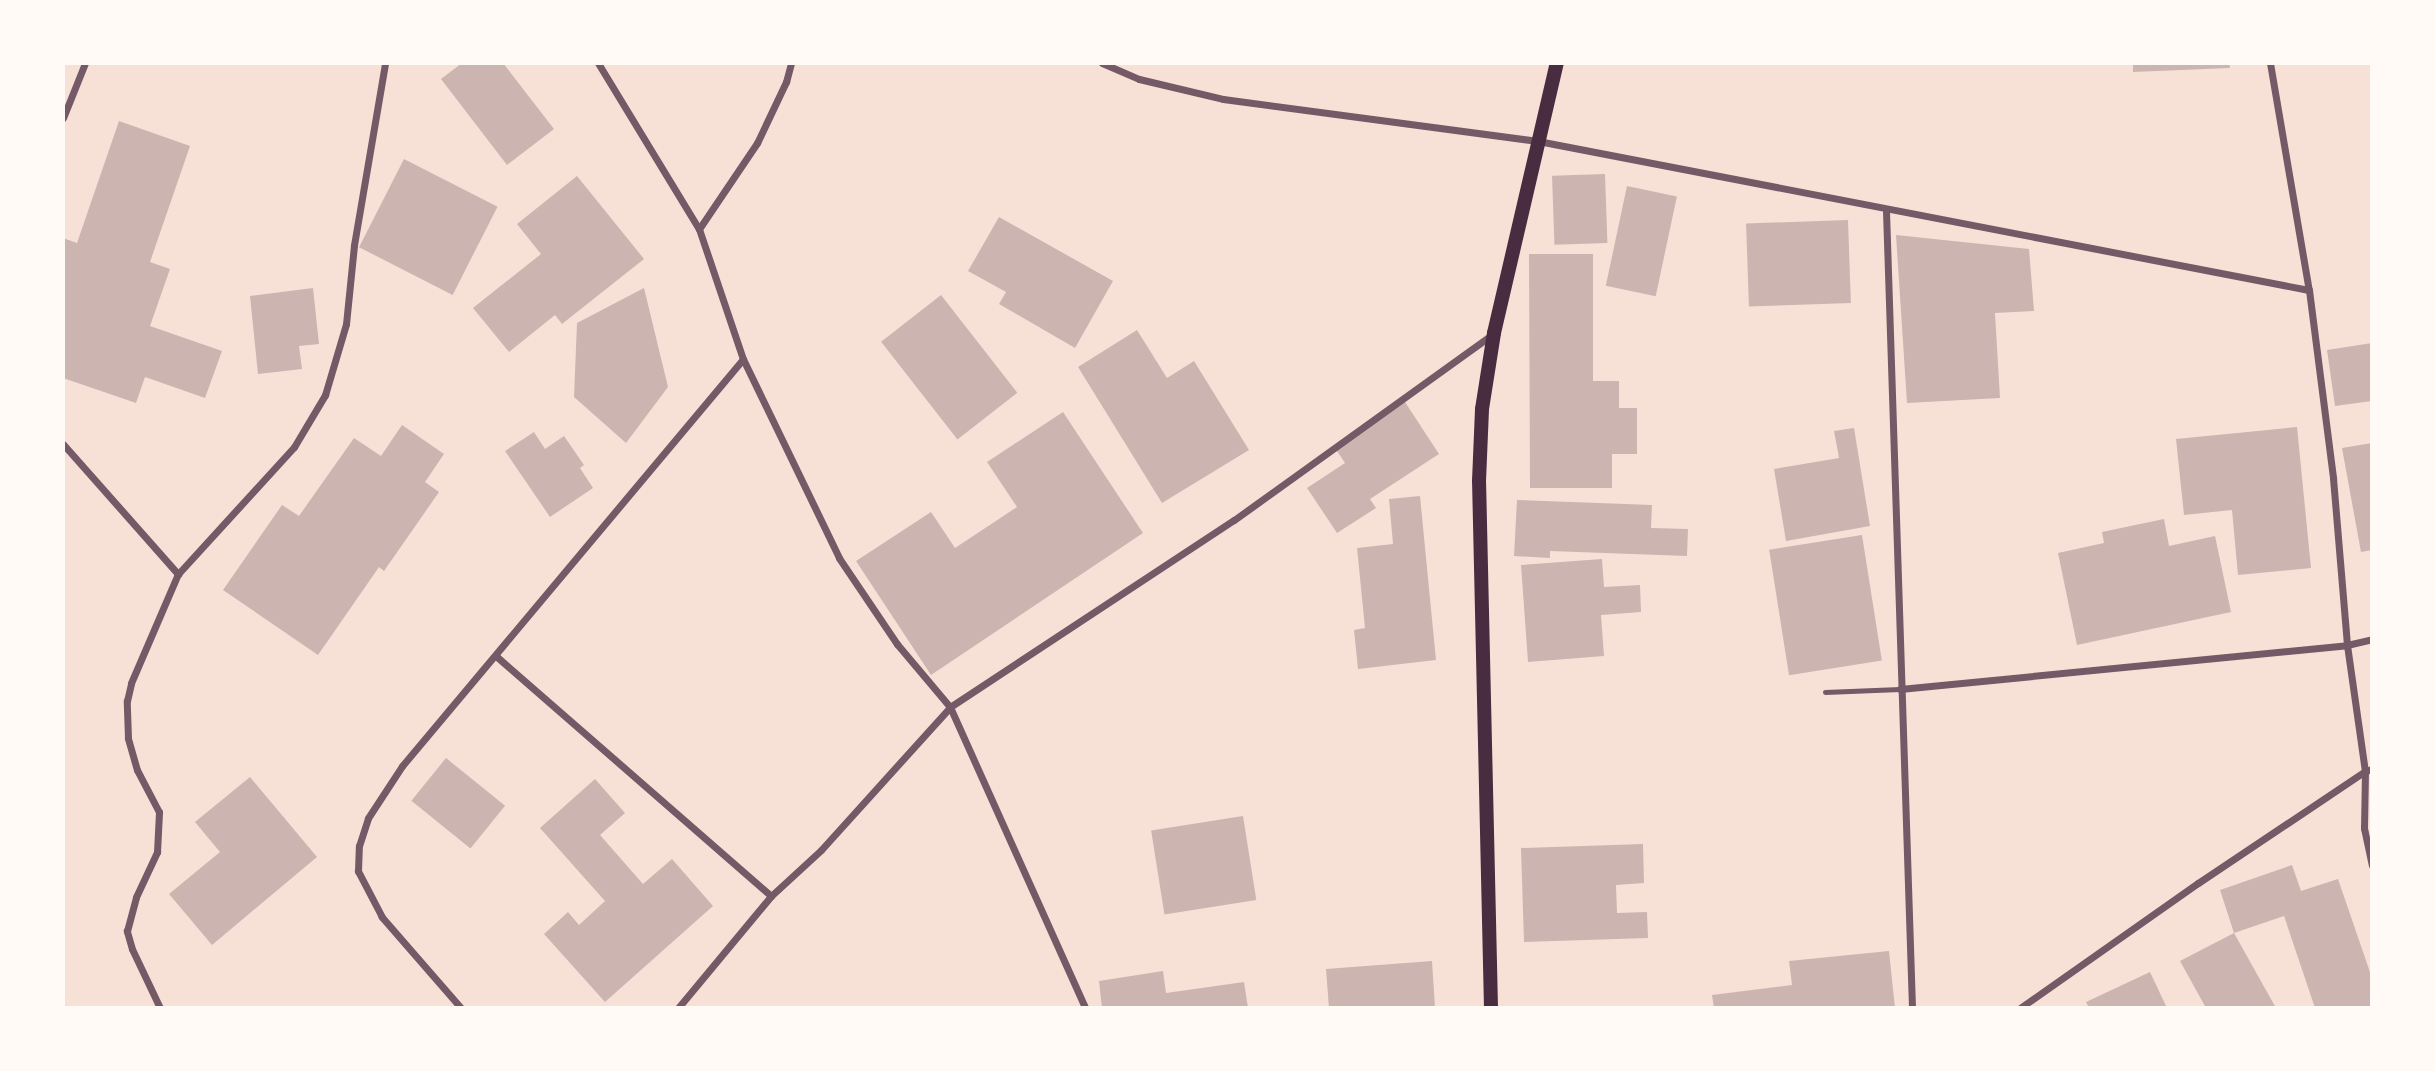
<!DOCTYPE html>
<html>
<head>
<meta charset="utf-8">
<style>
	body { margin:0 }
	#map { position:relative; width:2435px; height:1071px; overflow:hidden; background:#f7e1d7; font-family:"Sofia Sans Condensed",sans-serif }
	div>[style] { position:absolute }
	.building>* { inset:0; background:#ccb4b1; transform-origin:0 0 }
	.service>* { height:5px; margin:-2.5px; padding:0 2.5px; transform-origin:2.5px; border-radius:2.5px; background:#755966 }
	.minor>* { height:7px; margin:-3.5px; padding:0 3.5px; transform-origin:3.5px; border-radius:3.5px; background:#755966 }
	.secondary>* { height:14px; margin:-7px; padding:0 7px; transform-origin:7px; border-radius:7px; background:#4a2c40 }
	span { translate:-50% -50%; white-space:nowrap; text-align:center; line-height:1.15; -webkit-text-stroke:7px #fffaf5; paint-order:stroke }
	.frame { position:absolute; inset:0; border:65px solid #fffaf5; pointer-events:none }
</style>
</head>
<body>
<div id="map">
	<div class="building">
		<div style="clip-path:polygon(462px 63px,503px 63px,554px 129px,507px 165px,441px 79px)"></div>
		<div style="clip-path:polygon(2133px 63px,2229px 63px,2230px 68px,2133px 72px)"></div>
		<div style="clip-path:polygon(119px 121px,190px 146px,150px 262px,170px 269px,150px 326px,222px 351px,205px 398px,145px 377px,136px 403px,63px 378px,63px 238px,77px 243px)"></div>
		<div style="left:404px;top:159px;width:105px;height:99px;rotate:27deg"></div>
		<div style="left:1605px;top:174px;width:69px;height:53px;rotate:88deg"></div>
		<div style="clip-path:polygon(577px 176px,644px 259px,562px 324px,555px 315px,509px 352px,473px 308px,541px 254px,517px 224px)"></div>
		<div style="left:1627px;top:186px;width:51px;height:102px;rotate:12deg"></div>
		<div style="clip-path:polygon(999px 217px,1113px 281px,1075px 348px,999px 304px,1006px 292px,968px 271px)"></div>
		<div style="left:1848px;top:220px;width:83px;height:102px;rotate:88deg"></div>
		<div style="clip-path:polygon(1896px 235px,2029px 249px,2034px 311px,1995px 313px,2000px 398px,1907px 403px)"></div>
		<div style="clip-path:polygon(1529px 254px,1593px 254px,1593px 381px,1619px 381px,1619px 408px,1637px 408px,1637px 454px,1612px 454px,1612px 488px,1530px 488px)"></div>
		<div style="clip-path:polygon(313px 288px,319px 344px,299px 346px,302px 369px,258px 374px,250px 296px)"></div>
		<div style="clip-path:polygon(644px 288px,668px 387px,626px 443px,574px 397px,577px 323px)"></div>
		<div style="left:941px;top:295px;width:124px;height:76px;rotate:52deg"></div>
		<div style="clip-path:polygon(1137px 330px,1167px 378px,1194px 361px,1249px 450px,1162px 503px,1078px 367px)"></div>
		<div style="clip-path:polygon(2372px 343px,2372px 401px,2335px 406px,2327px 350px)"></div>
		<div style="clip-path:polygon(1405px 402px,1439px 454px,1370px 499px,1376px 508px,1337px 533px,1307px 488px,1345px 463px,1335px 448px)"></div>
		<div style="clip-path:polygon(1063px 412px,1143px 533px,931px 675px,856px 561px,931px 512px,955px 548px,1017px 507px,987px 462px)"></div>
		<div style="clip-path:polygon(402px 425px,444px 454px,425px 482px,439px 492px,384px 571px,379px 567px,318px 655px,223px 590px,282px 505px,299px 516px,354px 438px,381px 456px)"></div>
		<div style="clip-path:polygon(2297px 427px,2311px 568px,2238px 575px,2232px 510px,2184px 515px,2176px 439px)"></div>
		<div style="clip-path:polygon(1854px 428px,1870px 526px,1786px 541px,1774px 469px,1839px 458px,1834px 431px)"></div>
		<div style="clip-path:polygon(534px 432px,545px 449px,564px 436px,584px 465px,580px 468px,593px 488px,550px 517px,505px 451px)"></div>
		<div style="clip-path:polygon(2372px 443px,2372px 550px,2361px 552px,2342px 448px)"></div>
		<div style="clip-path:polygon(1420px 496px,1436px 660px,1358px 669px,1354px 630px,1365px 628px,1357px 548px,1393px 544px,1389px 499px)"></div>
		<div style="clip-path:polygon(1517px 500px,1652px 505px,1651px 528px,1688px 529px,1687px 556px,1550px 551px,1550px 558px,1514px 556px)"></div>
		<div style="clip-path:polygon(2164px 519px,2169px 546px,2215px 536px,2231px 612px,2077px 645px,2058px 553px,2104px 543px,2102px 532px)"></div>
		<div style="left:1862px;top:535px;width:127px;height:94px;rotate:81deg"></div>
		<div style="clip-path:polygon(1602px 559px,1604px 587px,1640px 585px,1641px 612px,1601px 615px,1604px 656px,1528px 662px,1521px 565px)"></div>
		<div style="left:446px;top:758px;width:76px;height:55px;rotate:39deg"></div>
		<div style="clip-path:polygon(250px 777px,317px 857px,212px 945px,169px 894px,220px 852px,195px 822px)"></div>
		<div style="clip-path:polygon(595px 779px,625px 813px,600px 835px,643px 884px,672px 859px,713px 906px,605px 1002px,544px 934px,568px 912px,579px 925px,605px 901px,540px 828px)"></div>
		<div style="left:1243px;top:816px;width:85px;height:93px;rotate:81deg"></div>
		<div style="clip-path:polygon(1643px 844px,1644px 883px,1616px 885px,1617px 913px,1647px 912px,1648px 938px,1524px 942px,1521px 848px)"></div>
		<div style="clip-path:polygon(2292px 865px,2301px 891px,2338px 879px,2372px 978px,2372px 1008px,2315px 1008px,2284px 916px,2234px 933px,2276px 1008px,2206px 1008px,2180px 961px,2234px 933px,2220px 890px)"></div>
		<div style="clip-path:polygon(1889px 951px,1895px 1008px,1714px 1008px,1712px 995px,1792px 985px,1789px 961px)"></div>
		<div style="clip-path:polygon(1432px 961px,1435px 1008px,1329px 1008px,1326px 969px)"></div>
		<div style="clip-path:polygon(1163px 971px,1166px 993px,1244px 982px,1248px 1008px,1102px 1008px,1099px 981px)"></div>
		<div style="clip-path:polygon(2150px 972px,2167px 1008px,2089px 1008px,2086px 1002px)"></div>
	</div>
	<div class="service">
		<div style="left:1825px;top:692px;width:75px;rotate:-2.3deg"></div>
	</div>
	<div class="minor">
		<div style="left:598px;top:63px;width:194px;rotate:58.7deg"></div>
		<div style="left:699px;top:229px;width:137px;rotate:71.3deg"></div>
		<div style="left:743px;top:359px;width:221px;rotate:64.2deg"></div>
		<div style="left:839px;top:558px;width:104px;rotate:56deg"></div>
		<div style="left:897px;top:644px;width:82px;rotate:49.9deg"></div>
		<div style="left:950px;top:707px;width:330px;rotate:65.8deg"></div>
		<div style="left:1102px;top:63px;width:40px;rotate:23.4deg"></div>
		<div style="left:1139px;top:79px;width:86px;rotate:13.4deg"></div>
		<div style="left:1223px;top:99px;width:318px;rotate:7.6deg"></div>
		<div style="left:1538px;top:141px;width:785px;rotate:10.94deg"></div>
		<div style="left:2270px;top:63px;width:230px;rotate:80.3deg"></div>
		<div style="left:2309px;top:290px;width:190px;rotate:82.7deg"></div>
		<div style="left:2333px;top:478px;width:168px;rotate:85.2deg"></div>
		<div style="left:2347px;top:645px;width:127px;rotate:81.9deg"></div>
		<div style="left:2365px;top:771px;width:57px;rotate:91deg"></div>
		<div style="left:2364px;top:828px;width:38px;rotate:78deg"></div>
		<div style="left:63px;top:118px;width:59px;rotate:-68.2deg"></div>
		<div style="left:1886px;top:211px;width:797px;rotate:88.13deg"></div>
		<div style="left:699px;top:229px;width:104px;rotate:-56deg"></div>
		<div style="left:757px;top:143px;width:68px;rotate:-64.6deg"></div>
		<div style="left:786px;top:82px;width:20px;rotate:-75deg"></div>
		<div style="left:63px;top:444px;width:174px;rotate:48.5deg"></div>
		<div style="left:496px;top:656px;width:365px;rotate:41.1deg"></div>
		<div style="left:1900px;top:689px;width:449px;rotate:-5.6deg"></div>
		<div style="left:2347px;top:645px;width:26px;rotate:-13deg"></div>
		<div style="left:160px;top:1008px;width:65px;rotate:-115.4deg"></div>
		<div style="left:132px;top:949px;width:19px;rotate:-106deg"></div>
		<div style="left:127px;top:931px;width:35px;rotate:-75deg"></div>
		<div style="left:136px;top:897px;width:50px;rotate:-65deg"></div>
		<div style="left:157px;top:852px;width:40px;rotate:-87.1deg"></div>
		<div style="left:159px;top:812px;width:47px;rotate:-117.6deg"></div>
		<div style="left:137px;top:770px;width:33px;rotate:-106deg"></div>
		<div style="left:128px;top:738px;width:37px;rotate:-92deg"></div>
		<div style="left:127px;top:701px;width:18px;rotate:-77deg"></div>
		<div style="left:131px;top:683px;width:119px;rotate:-66.7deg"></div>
		<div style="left:178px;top:574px;width:172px;rotate:-47.6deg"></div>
		<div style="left:294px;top:447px;width:61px;rotate:-59.2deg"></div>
		<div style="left:325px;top:395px;width:74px;rotate:-73.5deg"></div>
		<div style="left:346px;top:324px;width:79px;rotate:-84.2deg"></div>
		<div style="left:354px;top:245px;width:185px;rotate:-80.3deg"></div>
		<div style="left:461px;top:1008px;width:121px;rotate:-131deg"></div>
		<div style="left:382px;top:917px;width:52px;rotate:-117.6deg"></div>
		<div style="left:358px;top:871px;width:25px;rotate:-88deg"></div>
		<div style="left:359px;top:846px;width:29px;rotate:-72deg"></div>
		<div style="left:368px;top:818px;width:62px;rotate:-56.8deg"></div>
		<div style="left:402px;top:766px;width:531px;rotate:-50.04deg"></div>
		<div style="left:678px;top:1008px;width:146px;rotate:-50.3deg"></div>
		<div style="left:771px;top:896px;width:68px;rotate:-42.6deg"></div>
		<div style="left:821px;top:850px;width:193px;rotate:-47.9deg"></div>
		<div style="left:950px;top:707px;width:340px;rotate:-33.4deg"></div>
		<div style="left:1234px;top:520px;width:319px;rotate:-35.7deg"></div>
		<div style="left:2020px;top:1008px;width:218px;rotate:-35.1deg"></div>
		<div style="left:2198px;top:883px;width:201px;rotate:-33.8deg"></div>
		<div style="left:2365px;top:771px;width:7px;rotate:-16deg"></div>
	</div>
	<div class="secondary">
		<div style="left:1491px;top:1008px;width:527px;rotate:-91.3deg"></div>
		<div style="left:1479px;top:481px;width:72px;rotate:-87.6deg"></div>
		<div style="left:1482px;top:409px;width:77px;rotate:-81deg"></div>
		<div style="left:1494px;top:333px;width:277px;rotate:-76.9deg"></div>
	</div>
	<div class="frame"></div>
</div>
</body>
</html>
